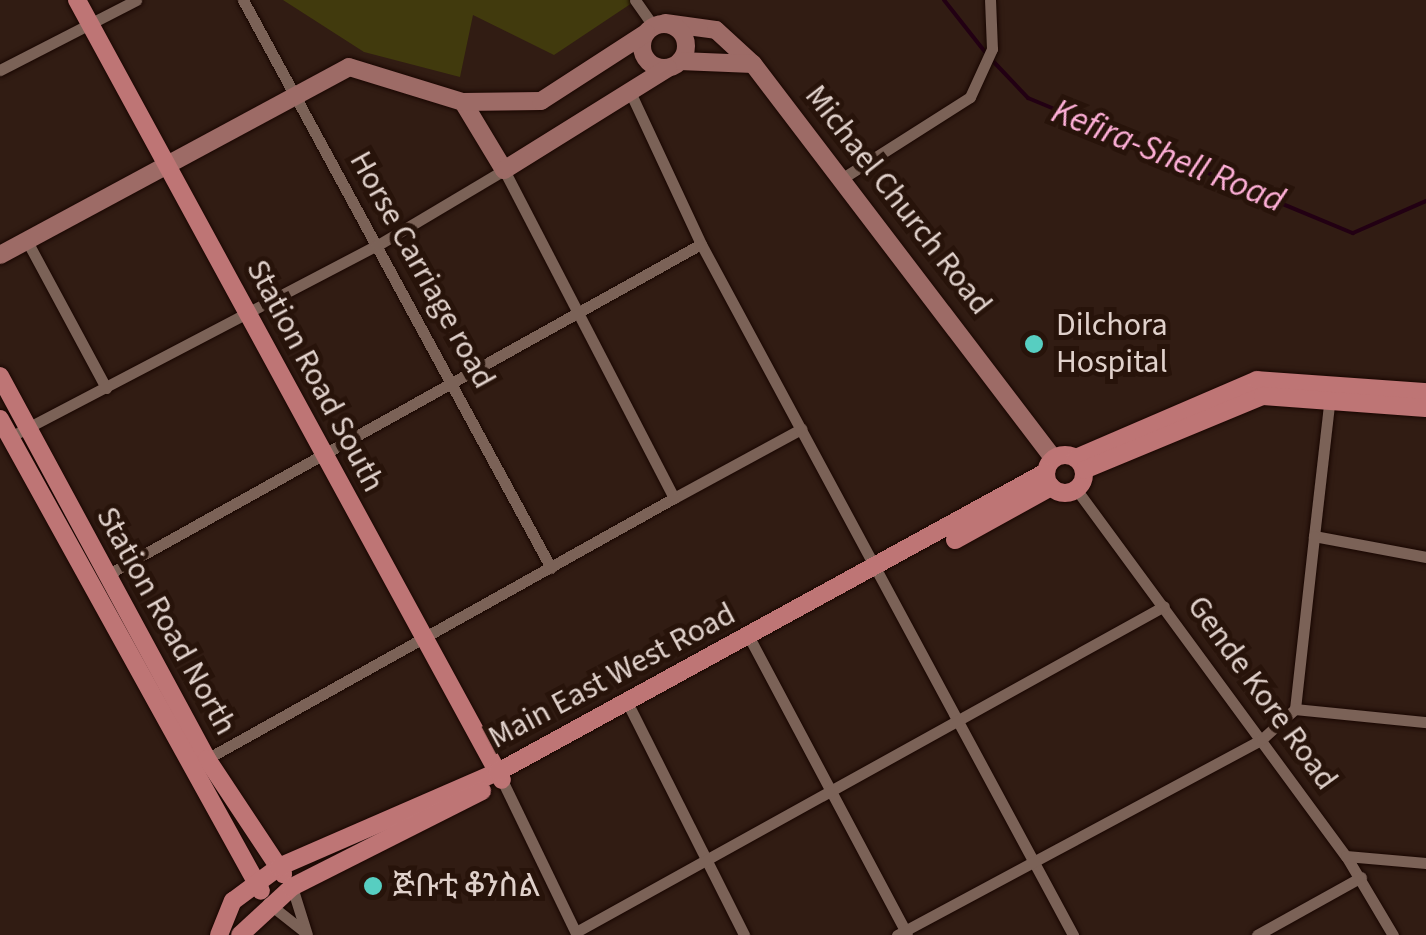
<!DOCTYPE html>
<html>
<head>
<meta charset="utf-8">
<style>
	body { margin:0 }
	#map { position:relative; width:1426px; height:935px; overflow:hidden; background:#311c13; font-family:"Source Sans 3","Noto Sans Ethiopic",sans-serif }
	div>[style] { position:absolute }
	.green>* { inset:0; background:#413a0d }
	.stream>* { height:4px; margin:-2px; padding:0 2px; transform-origin:2px; border-radius:2px; background:#220013 }
	.roads { filter:drop-shadow(0 0 2px #180601) drop-shadow(0 0 2px #180601) }
	.street>* { height:11px; margin:-5.5px; padding:0 5.5px; transform-origin:5.5px; border-radius:5.5px; background:#7b6257 }
	.secondary>* { height:18px; margin:-9px; padding:0 9px; transform-origin:9px; border-radius:9px; background:#9d6b66 }
	.secondary>.ring { margin:-9px; padding:0; box-sizing:content-box; background:none; border:18px solid #9d6b66; border-radius:50% }
	.primary>* { height:18px; margin:-9px; padding:0 9px; transform-origin:9px; border-radius:9px; background:#be7575 }
	.primary>.ring { margin:-9px; padding:0; box-sizing:content-box; background:none; border:18px solid #be7575; border-radius:50% }
	.dots>* { width:28px; height:28px; translate:-50% -50%; box-sizing:border-box; border:5px solid #27130a; border-radius:50% }
	span { translate:-50% -50%; white-space:nowrap; text-align:center; line-height:1.15; -webkit-text-stroke:10px #27130a; paint-order:stroke }
	.street-label { font-size:32px; color:#e0d1cb }
	.poi-label { font-size:32px; color:#e0d1cb }
	.left { translate:0 -50%; text-align:left }
	.water-label { font-size:35px; color:#feafd7; font-style:italic }
</style>
</head>
<body>
<div id="map">
	<div class="green">
		<div style="clip-path:polygon(283px 0,635px 0,635px 1px,554px 55px,473px 15px,460px 77px,364px 52px)"></div>
	</div>
	<div class="stream">
		<div style="left:944px;top:0;width:66px;rotate:51.7deg"></div>
		<div style="left:991px;top:59px;width:54px;rotate:46.5deg"></div>
		<div style="left:1028px;top:98px;width:352px;rotate:22.6deg"></div>
		<div style="left:1353px;top:233px;width:80px;rotate:-23.7deg"></div>
	</div>
	<div class="roads">
		<div class="street">
			<div style="left:243px;top:0;width:646px;rotate:61.53deg"></div>
			<div style="left:635px;top:0;width:32px;rotate:55deg"></div>
			<div style="left:0;top:70px;width:153px;rotate:-27.2deg"></div>
			<div style="left:631px;top:94px;width:166px;rotate:65deg"></div>
			<div style="left:846px;top:176px;width:147px;rotate:-32.5deg"></div>
			<div style="left:970px;top:97px;width:53px;rotate:-65.4deg"></div>
			<div style="left:992px;top:49px;width:49px;rotate:-92.3deg"></div>
			<div style="left:27px;top:241px;width:167px;rotate:61.7deg"></div>
			<div style="left:1330px;top:396px;width:141px;rotate:96.5deg"></div>
			<div style="left:1314px;top:536px;width:114px;rotate:10.6deg"></div>
			<div style="left:10px;top:437px;width:415px;rotate:-27.6deg"></div>
			<div style="left:378px;top:245px;width:147px;rotate:-30.8deg"></div>
			<div style="left:504px;top:170px;width:369px;rotate:62.6deg"></div>
			<div style="left:674px;top:498px;width:145px;rotate:-28.5deg"></div>
			<div style="left:1076px;top:489px;width:456px;rotate:53.7deg"></div>
			<div style="left:1346px;top:856px;width:92px;rotate:59.3deg"></div>
			<div style="left:105px;top:576px;width:682px;rotate:-29.12deg"></div>
			<div style="left:701px;top:244px;width:785px;rotate:61.7deg"></div>
			<div style="left:749px;top:637px;width:336px;rotate:62deg"></div>
			<div style="left:1295px;top:709px;width:174px;rotate:-83.7deg"></div>
			<div style="left:631px;top:710px;width:252px;rotate:63.3deg"></div>
			<div style="left:203px;top:761px;width:539px;rotate:-29.18deg"></div>
			<div style="left:502px;top:780px;width:172px;rotate:64.2deg"></div>
			<div style="left:1346px;top:856px;width:80px;rotate:5deg"></div>
			<div style="left:292px;top:887px;width:50px;rotate:72.6deg"></div>
			<div style="left:268px;top:903px;width:48px;rotate:38.3deg"></div>
			<div style="left:576px;top:932px;width:672px;rotate:-29deg"></div>
			<div style="left:897px;top:935px;width:414px;rotate:-28.2deg"></div>
			<div style="left:1262px;top:739px;width:45px;rotate:-42.3deg"></div>
			<div style="left:1295px;top:709px;width:132px;rotate:5.7deg"></div>
			<div style="left:1257px;top:935px;width:119px;rotate:-29.1deg"></div>
		</div>
		<div class="secondary">
			<div style="left:665px;top:23px;width:51px;rotate:7.8deg"></div>
			<div style="left:716px;top:30px;width:50px;rotate:42.6deg"></div>
			<div style="left:753px;top:64px;width:495px;rotate:52.7deg"></div>
			<div class="ring" style="left:642px;top:24px;width:26px;height:26px"></div>
			<div style="left:680px;top:61px;width:73px;rotate:2.4deg"></div>
			<div style="left:463px;top:102px;width:79px;rotate:58.9deg"></div>
			<div style="left:504px;top:170px;width:193px;rotate:-31.9deg"></div>
			<div style="left:0;top:255px;width:396px;rotate:-28.3deg"></div>
			<div style="left:349px;top:67px;width:119px;rotate:17.1deg"></div>
			<div style="left:463px;top:102px;width:78px;rotate:-0.7deg"></div>
			<div style="left:541px;top:101px;width:125px;rotate:-32.9deg"></div>
		</div>
		<div class="primary">
			<div style="left:77px;top:0;width:888px;rotate:61.42deg"></div>
			<div style="left:0;top:376px;width:435px;rotate:61.6deg"></div>
			<div style="left:207px;top:759px;width:138px;rotate:56.5deg"></div>
			<div style="left:0;top:419px;width:539px;rotate:61.06deg"></div>
			<div class="ring" style="left:1046px;top:455px;width:20px;height:20px"></div>
			<div style="left:1076px;top:458px;width:197px;rotate:-23.3deg"></div>
			<div style="left:1257px;top:380px;width:169px;rotate:4.1deg"></div>
			<div style="left:1084px;top:470px;width:194px;rotate:-22.5deg"></div>
			<div style="left:1263px;top:396px;width:163px;rotate:4.2deg"></div>
			<div style="left:955px;top:540px;width:110px;rotate:-28.9deg"></div>
			<div style="left:219px;top:935px;width:37px;rotate:-68deg"></div>
			<div style="left:233px;top:901px;width:57px;rotate:-36.5deg"></div>
			<div style="left:279px;top:867px;width:239px;rotate:-23.5deg"></div>
			<div style="left:498px;top:772px;width:625px;rotate:-28.7deg"></div>
			<div style="left:240px;top:935px;width:71px;rotate:-42.7deg"></div>
			<div style="left:292px;top:887px;width:213px;rotate:-26.8deg"></div>
		</div>
	</div>
	<div class="dots">
		<div style="left:1034px;top:344px;background:#57cec1"></div>
		<div style="left:373px;top:886px;background:#57cec1"></div>
	</div>
	<div class="street-label">
		<span style="left:898px;top:200px;rotate:52deg">Michael Church Road</span>
		<span style="left:422px;top:270px;rotate:61deg">Horse Carriage road</span>
		<span style="left:315px;top:376px;rotate:62deg">Station Road South</span>
		<span style="left:166px;top:621px;rotate:61deg">Station Road North</span>
		<span style="left:612px;top:676px;rotate:-28deg">Main East West Road</span>
		<span style="left:1262px;top:693px;rotate:54deg">Gende Kore Road</span>
	</div>
	<div class="poi-label">
		<span class="left" style="left:1056px;top:344px">Dilchora<br>Hospital</span>
		<span class="left" style="left:393px;top:886px">ጅቡቲ ቆንስል</span>
	</div>
	<div class="water-label">
		<span style="left:1168px;top:156px;rotate:22deg">Kefira-Shell Road</span>
	</div>
</div>
</body>
</html>
